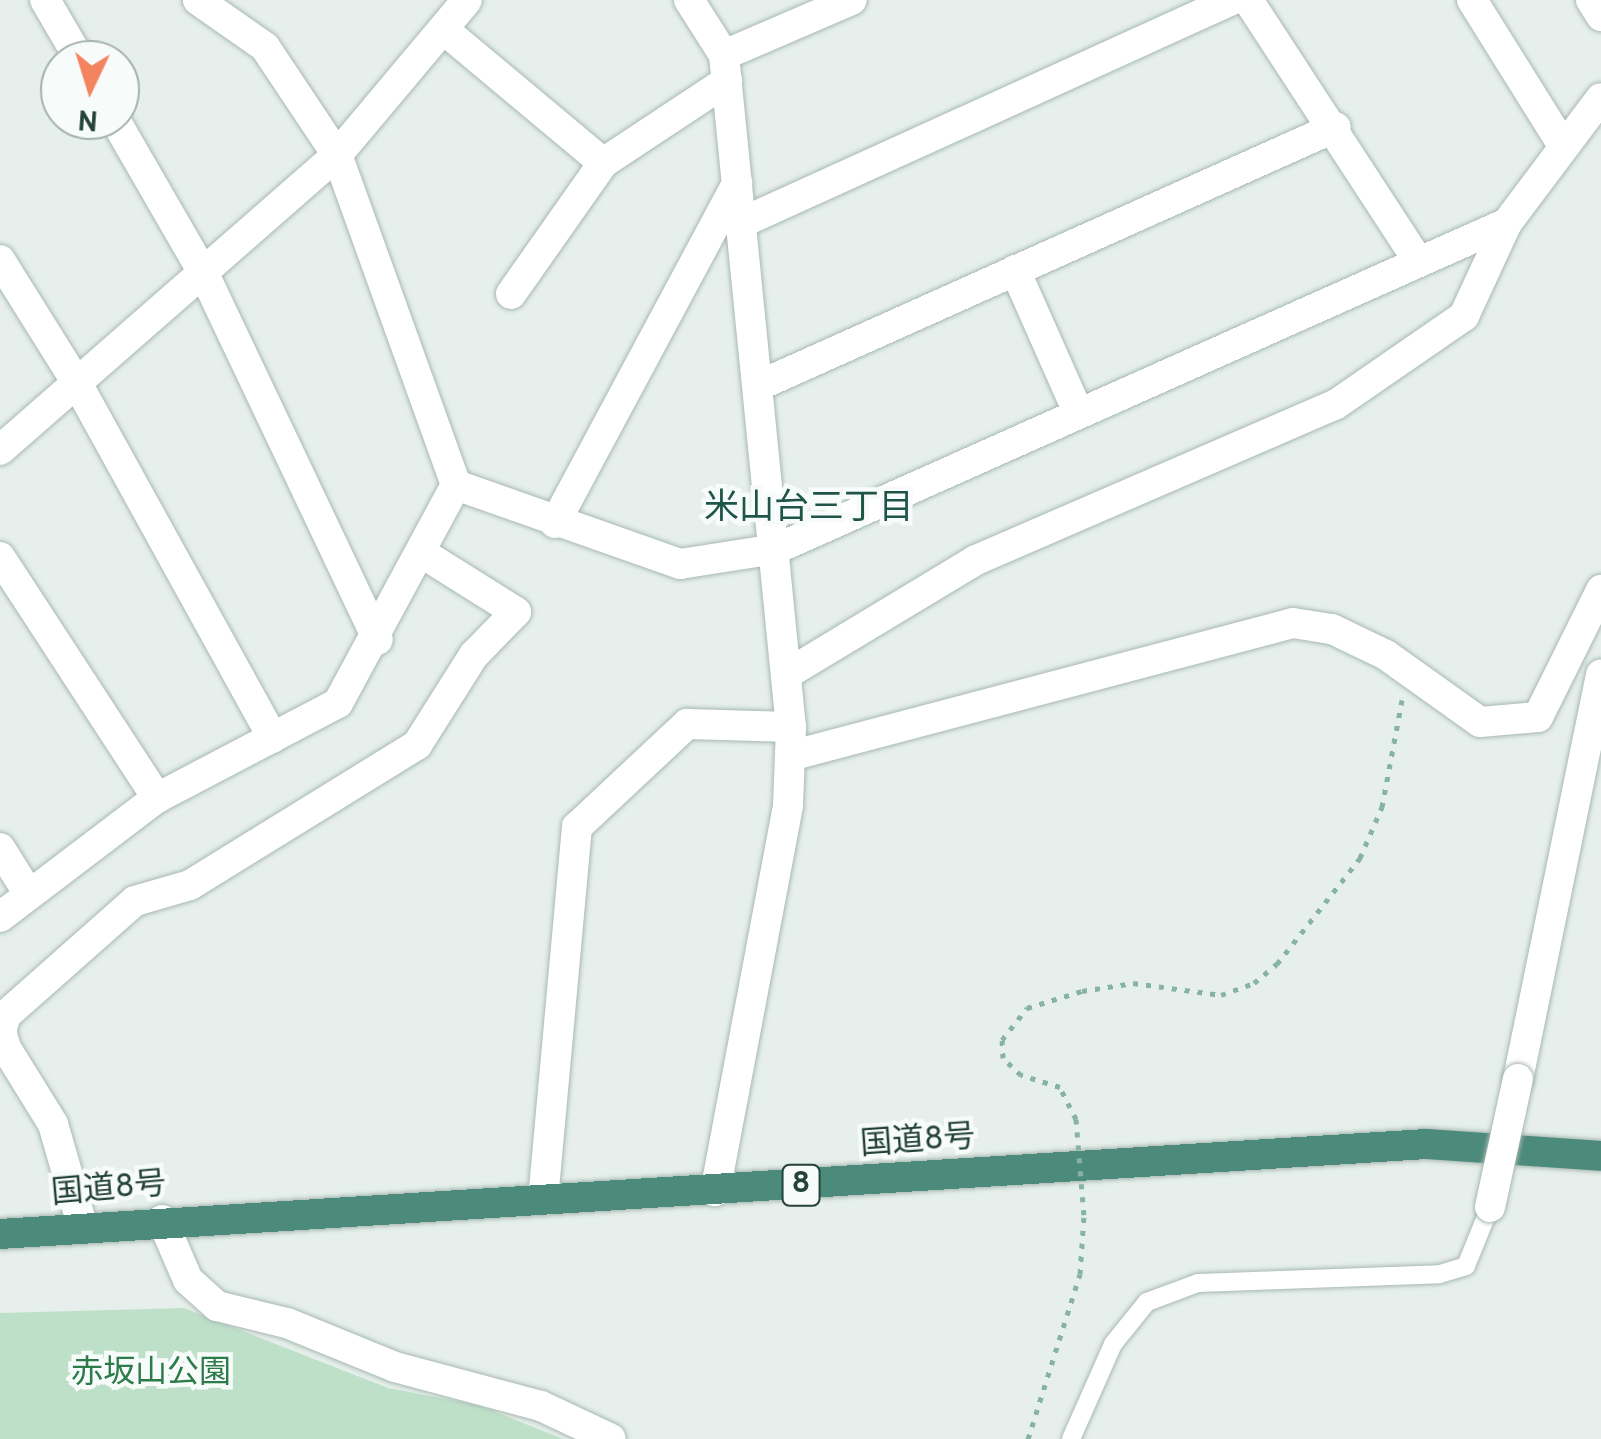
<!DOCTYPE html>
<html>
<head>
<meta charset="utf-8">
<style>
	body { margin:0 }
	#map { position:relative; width:1601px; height:1439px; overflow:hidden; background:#e6efeb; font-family:Overpass,"Noto Sans JP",sans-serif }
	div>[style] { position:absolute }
	.green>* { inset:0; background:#bfe0c8 }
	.path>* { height:5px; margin-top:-2.5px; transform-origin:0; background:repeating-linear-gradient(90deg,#86b3a5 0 5px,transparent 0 13px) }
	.roads { filter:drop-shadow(0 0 2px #a8b8b2) drop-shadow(0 0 2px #a8b8b2) }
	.service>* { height:18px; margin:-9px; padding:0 9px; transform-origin:9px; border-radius:9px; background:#fff }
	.minor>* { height:30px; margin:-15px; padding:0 15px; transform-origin:15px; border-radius:15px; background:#fff }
	.tertiary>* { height:30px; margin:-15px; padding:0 15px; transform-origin:15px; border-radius:15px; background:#fff }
	.trunk>* { height:30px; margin:-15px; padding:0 15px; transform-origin:15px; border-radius:15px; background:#4c8a7c }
	.path-bridge>* { height:5px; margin-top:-2.5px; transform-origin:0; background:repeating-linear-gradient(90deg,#86b3a5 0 5px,transparent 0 13px) }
	.bridges { filter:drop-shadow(0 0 2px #a8b8b2) drop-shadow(0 0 2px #a8b8b2) }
	.minor-bridge>* { height:30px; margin:-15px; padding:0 15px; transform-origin:15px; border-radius:15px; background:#fff }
	span { translate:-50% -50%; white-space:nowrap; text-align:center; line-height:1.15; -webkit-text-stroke:9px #f7fbf9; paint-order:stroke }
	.shield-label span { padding:2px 8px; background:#f7fbf9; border:2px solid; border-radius:8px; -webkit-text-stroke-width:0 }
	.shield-label { font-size:30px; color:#24423a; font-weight:700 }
	.street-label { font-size:32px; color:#24423a }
	.park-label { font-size:32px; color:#2d7a4b }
	.neighbourhood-label { font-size:35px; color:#1f5548 }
	.north { position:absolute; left:40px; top:40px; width:100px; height:100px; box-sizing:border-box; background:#f7fbf9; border:2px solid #a3b1ad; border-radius:50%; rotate:184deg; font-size:28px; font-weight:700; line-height:40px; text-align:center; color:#24423a }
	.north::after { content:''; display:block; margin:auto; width:35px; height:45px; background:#f4845f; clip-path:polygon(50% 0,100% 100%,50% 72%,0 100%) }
</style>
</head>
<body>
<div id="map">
	<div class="green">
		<div style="clip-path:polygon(184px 1308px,388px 1388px,478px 1405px,563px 1439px,0 1439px,0 1313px)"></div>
	</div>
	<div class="path">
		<div style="left:1076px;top:1119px;width:36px;rotate:-117deg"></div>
		<div style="left:1060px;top:1087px;width:41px;rotate:-162.9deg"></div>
		<div style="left:1021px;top:1075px;width:25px;rotate:-137deg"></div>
		<div style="left:1003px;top:1058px;width:18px;rotate:-93deg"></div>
		<div style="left:1002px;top:1040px;width:41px;rotate:-52deg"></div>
		<div style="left:1027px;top:1008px;width:58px;rotate:-17.2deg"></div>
		<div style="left:1082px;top:991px;width:52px;rotate:-8.9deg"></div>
		<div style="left:1133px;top:983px;width:89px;rotate:7.8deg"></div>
		<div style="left:1221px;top:995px;width:35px;rotate:-20deg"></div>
		<div style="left:1254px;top:983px;width:30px;rotate:-40deg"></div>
		<div style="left:1277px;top:964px;width:135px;rotate:-51.9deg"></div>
		<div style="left:1360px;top:858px;width:56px;rotate:-66.7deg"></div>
		<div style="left:1382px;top:807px;width:109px;rotate:-79.4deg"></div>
		<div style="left:1028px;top:1439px;width:173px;rotate:-72.5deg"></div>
		<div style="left:1080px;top:1274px;width:58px;rotate:-86.1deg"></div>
	</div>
	<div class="roads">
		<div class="service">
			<div style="left:1071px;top:1439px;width:104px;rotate:-66.1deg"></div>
			<div style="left:1113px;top:1344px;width:54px;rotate:-51deg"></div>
			<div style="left:1147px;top:1302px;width:54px;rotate:-20.4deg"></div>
			<div style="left:1198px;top:1283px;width:242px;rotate:-2.1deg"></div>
			<div style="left:1440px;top:1274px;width:27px;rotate:-17deg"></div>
			<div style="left:1466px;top:1266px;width:64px;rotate:-67.9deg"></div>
		</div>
		<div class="minor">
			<div style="left:45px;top:0;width:69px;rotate:59.7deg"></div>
			<div style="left:1248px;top:0;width:309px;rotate:56.9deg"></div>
			<div style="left:1472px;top:0;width:173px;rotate:58deg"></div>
			<div style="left:1591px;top:0;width:19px;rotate:58deg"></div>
			<div style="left:443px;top:29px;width:209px;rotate:39.9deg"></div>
			<div style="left:724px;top:55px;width:139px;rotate:-23.3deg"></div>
			<div style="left:115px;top:120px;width:178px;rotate:60deg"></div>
			<div style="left:204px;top:274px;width:405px;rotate:64.6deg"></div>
			<div style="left:741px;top:223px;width:539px;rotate:-24.43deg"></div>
			<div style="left:0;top:260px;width:147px;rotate:58deg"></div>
			<div style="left:78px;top:385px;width:403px;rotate:61.1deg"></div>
			<div style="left:1015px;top:270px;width:155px;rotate:66.1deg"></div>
			<div style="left:511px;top:294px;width:160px;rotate:-54.9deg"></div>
			<div style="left:603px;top:163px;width:149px;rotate:-33.5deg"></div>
			<div style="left:758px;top:386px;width:633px;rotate:-24.14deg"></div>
			<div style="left:456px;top:485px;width:238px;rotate:19.4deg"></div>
			<div style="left:680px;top:564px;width:97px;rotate:-8.9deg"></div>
			<div style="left:776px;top:549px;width:800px;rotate:-24.04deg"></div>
			<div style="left:1507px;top:223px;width:156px;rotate:-53.1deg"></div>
			<div style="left:555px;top:523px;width:386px;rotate:-61.8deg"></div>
			<div style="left:0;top:557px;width:288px;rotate:56.9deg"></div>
			<div style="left:787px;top:674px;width:221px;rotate:-31.1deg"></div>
			<div style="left:976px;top:560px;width:391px;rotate:-23.4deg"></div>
			<div style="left:1335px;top:405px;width:157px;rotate:-34.6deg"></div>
			<div style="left:1464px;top:316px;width:102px;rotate:-65.2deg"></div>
			<div style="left:790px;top:756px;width:520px;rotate:-14.81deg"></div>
			<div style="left:1293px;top:623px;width:39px;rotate:9deg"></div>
			<div style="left:1332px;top:629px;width:60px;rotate:25.7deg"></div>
			<div style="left:1386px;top:655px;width:115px;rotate:35.5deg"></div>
			<div style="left:1480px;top:722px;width:58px;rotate:-4.9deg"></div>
			<div style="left:1538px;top:717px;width:142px;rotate:-63.6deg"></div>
			<div style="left:0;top:848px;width:51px;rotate:57.9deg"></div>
			<div style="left:0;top:917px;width:197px;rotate:-37.2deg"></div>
			<div style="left:157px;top:798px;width:204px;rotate:-27.7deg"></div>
			<div style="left:338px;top:703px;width:248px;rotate:-61.6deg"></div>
			<div style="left:456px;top:485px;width:351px;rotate:-109.8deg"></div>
			<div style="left:337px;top:155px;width:130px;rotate:-123.7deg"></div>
			<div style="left:265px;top:47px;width:82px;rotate:-145deg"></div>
			<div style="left:1518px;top:1079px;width:413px;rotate:-78.4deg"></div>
			<div style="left:543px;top:1200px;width:375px;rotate:-84.8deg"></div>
			<div style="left:577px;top:827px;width:151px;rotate:-43.1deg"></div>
			<div style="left:687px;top:724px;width:104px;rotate:1.7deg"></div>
			<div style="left:83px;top:1228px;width:108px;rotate:-106.1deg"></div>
			<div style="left:53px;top:1124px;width:89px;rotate:-121.7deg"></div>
			<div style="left:6px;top:1048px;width:18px;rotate:-106deg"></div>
			<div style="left:1px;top:1031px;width:17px;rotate:-73deg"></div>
			<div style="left:6px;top:1015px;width:172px;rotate:-41.5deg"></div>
			<div style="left:135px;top:901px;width:57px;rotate:-16.2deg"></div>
			<div style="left:190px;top:885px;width:267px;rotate:-31.7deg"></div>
			<div style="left:417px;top:745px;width:107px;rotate:-57.7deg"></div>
			<div style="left:474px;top:655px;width:60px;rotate:-45.7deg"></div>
			<div style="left:516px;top:612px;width:111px;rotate:-147.9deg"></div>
		</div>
		<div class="tertiary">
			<div style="left:689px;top:0;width:65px;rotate:57.5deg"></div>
			<div style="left:724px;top:55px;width:675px;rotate:84.31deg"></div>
			<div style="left:791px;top:727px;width:79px;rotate:92.2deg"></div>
			<div style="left:788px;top:806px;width:392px;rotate:100.7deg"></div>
			<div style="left:0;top:450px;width:448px;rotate:-41.2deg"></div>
			<div style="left:337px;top:155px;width:202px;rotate:-50deg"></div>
			<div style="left:162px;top:1220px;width:65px;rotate:66.6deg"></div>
			<div style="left:188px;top:1280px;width:39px;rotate:42deg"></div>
			<div style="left:217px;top:1306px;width:72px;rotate:13.7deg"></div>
			<div style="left:287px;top:1323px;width:117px;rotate:22.2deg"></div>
			<div style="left:395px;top:1367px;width:151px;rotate:15deg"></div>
			<div style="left:541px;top:1406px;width:77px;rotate:25.2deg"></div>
		</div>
		<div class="trunk">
			<div style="left:0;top:1234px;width:1430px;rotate:-3.61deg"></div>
			<div style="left:1427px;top:1144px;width:174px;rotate:3.9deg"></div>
		</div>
	</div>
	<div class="path-bridge">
		<div style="left:1076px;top:1119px;width:97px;rotate:85.3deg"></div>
	</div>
	<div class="bridges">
		<div class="minor-bridge">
			<div style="left:1490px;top:1207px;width:131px;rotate:-77.7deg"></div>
		</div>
	</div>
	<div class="shield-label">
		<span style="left:801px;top:1185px">8</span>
	</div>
	<div class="street-label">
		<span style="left:918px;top:1142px;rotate:-4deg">国道8号</span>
		<span style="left:109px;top:1190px;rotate:-5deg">国道8号</span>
	</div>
	<div class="park-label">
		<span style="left:151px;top:1374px">赤坂山公園</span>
	</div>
	<div class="neighbourhood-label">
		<span style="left:809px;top:509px">米山台三丁目</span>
	</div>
	<div class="north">N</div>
</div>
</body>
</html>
